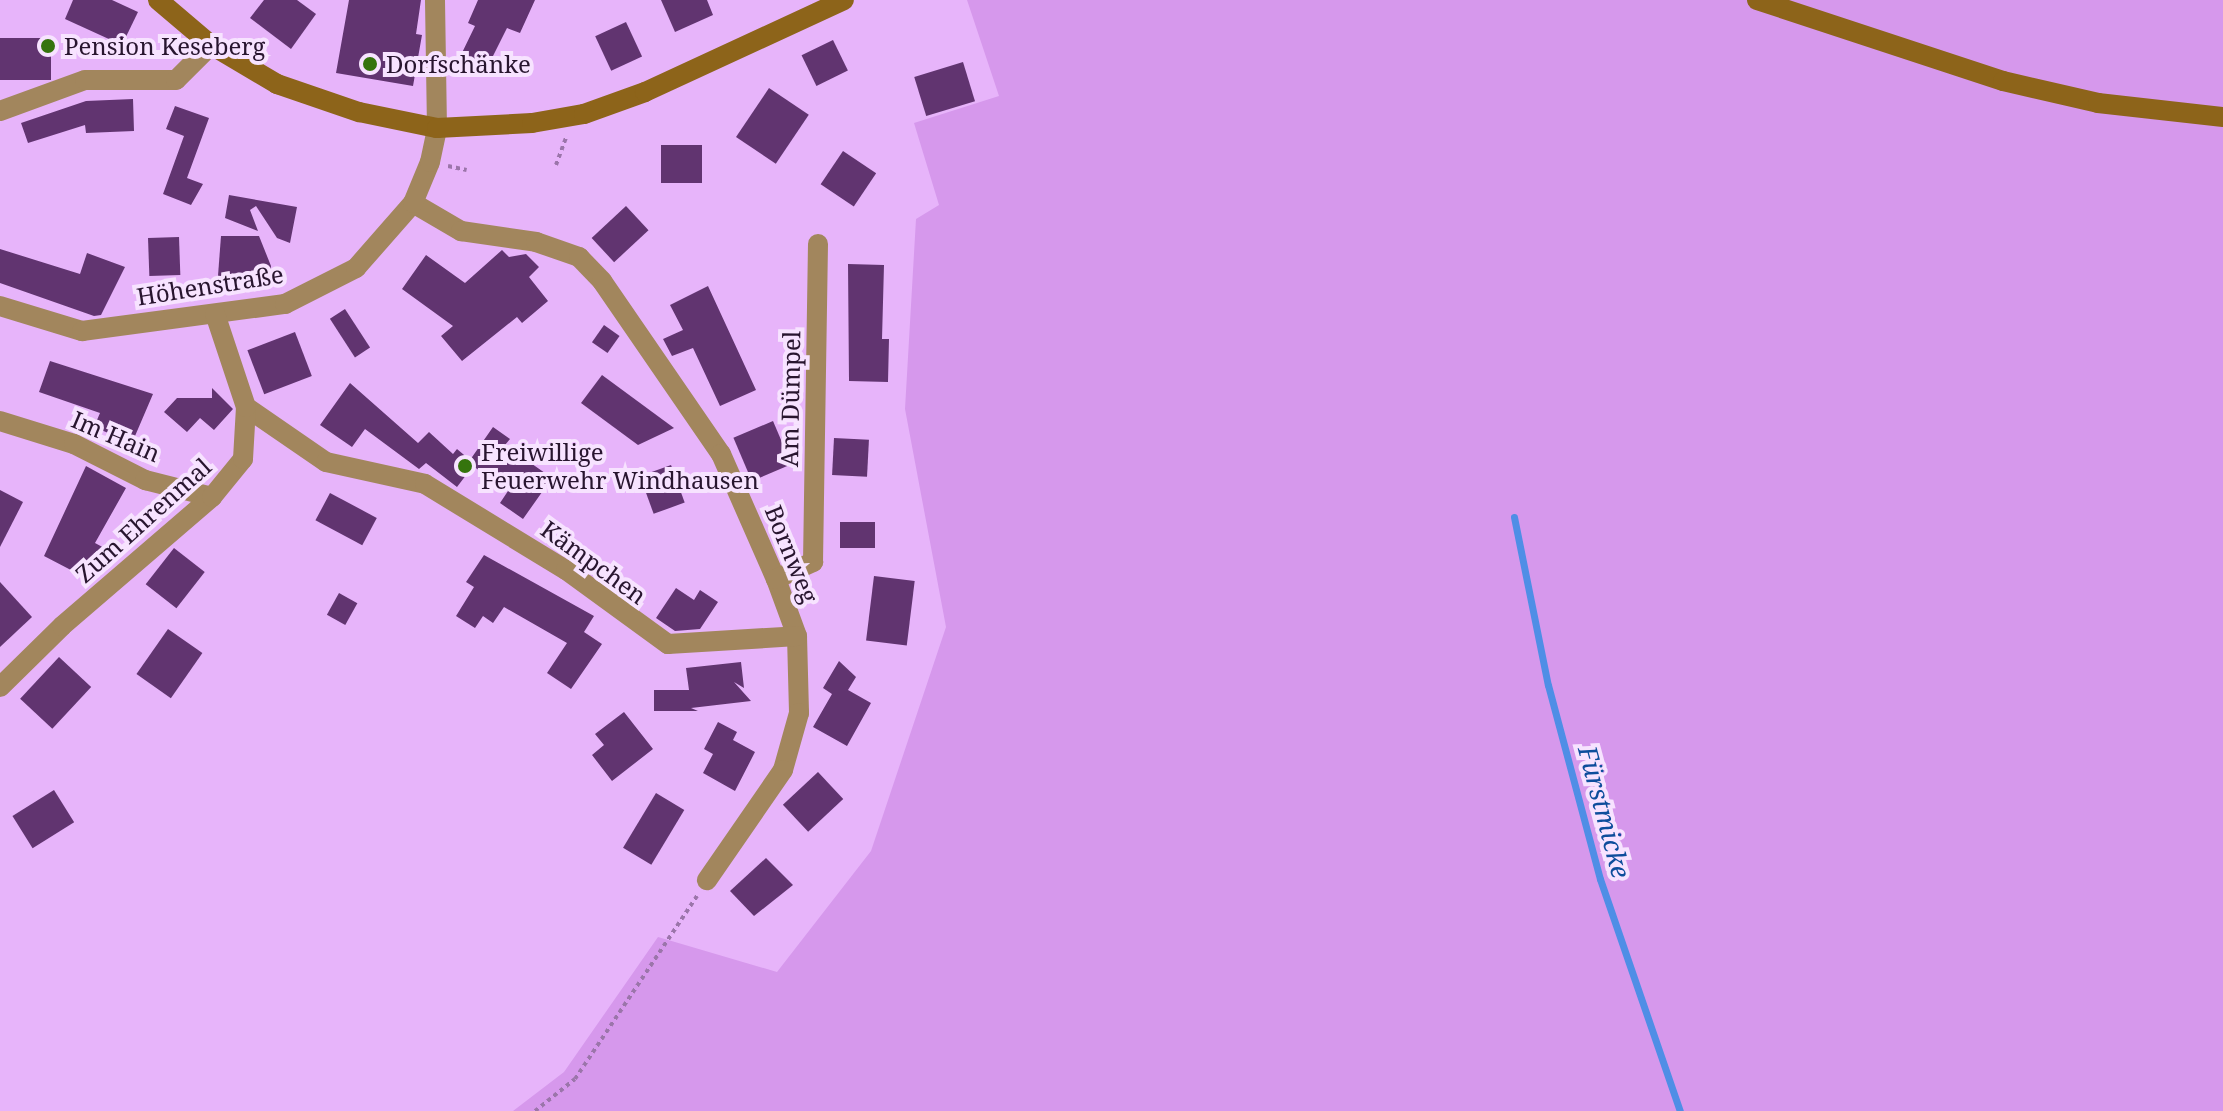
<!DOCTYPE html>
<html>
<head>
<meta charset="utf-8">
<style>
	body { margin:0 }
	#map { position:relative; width:2223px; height:1111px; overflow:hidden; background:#e7b4fa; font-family:"Noto Serif",serif }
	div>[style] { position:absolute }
	.green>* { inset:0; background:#d698ec }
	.stream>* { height:7px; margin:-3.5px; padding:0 3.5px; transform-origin:3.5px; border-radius:3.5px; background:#4f8ee6 }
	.building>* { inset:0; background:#613470; transform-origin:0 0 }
	.path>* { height:4px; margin-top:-2px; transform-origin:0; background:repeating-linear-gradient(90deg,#9b75aa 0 4px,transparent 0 8px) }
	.minor>* { height:20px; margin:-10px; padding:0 10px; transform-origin:10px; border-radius:10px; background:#a2865d }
	.secondary>* { height:20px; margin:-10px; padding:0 10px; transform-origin:10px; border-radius:10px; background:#8d641a }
	.dots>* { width:22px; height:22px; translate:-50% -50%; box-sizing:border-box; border:4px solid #f7e3ff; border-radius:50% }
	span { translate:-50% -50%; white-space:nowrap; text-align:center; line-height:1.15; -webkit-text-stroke:8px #f7e3ff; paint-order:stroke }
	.poi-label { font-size:24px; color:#28152f }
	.left { translate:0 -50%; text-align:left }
	.street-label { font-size:24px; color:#28152f }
	.water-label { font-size:26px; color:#0d4d9c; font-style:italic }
</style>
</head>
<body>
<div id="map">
	<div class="green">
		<div style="clip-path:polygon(967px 0,2223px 0,2223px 1111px,513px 1111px,564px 1072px,658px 937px,777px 972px,871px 851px,946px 627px,905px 409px,916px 219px,939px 205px,914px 123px,999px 96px)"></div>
	</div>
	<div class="stream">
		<div style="left:1514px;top:517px;width:171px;rotate:78.6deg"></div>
		<div style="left:1548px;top:685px;width:201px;rotate:75deg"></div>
		<div style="left:1600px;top:879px;width:245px;rotate:71deg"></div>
	</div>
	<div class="building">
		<div style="clip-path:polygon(73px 0,112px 0,138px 12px,122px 45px,65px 19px)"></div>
		<div style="clip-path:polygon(264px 0,297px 0,316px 14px,291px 49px,250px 18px)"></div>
		<div style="clip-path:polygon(349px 0,421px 0,416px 34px,422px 35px,413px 86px,336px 73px)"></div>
		<div style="clip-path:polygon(478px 0,535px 0,520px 33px,507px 28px,485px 72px,459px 59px,475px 26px,468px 23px)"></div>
		<div style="clip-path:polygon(661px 0,707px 0,713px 15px,675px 32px)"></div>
		<div style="left:626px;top:22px;width:38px;height:34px;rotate:65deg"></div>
		<div style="left:0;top:38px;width:51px;height:42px"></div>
		<div style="left:833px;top:40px;width:34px;height:35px;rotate:64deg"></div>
		<div style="left:963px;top:62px;width:41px;height:51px;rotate:73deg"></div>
		<div style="left:769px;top:88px;width:48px;height:59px;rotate:34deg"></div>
		<div style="clip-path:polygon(133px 99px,134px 131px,86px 133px,85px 125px,28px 143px,21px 123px,86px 101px)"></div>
		<div style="clip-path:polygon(175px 106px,209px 118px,187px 178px,203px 184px,191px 205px,163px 194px,184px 136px,166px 129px)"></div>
		<div style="left:661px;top:145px;width:41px;height:38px"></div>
		<div style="left:843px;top:151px;width:40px;height:40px;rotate:34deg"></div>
		<div style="clip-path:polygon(229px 195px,297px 207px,290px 243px,277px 238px,256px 206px,250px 210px,258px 231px,225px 218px)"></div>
		<div style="left:626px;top:206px;width:33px;height:47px;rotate:47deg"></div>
		<div style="clip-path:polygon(221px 236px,259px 236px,271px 266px,269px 289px,217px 289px)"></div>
		<div style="left:179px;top:237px;width:38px;height:31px;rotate:88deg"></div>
		<div style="clip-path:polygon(0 249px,80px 274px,87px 253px,125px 267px,101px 315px,94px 316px,0 283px)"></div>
		<div style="clip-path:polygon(502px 250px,509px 257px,526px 254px,539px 267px,529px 277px,548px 301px,522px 323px,517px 317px,462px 361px,441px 336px,453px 326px,402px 289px,426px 255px,465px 283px)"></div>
		<div style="clip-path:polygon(848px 264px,884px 265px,882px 339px,889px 339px,888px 382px,849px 381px)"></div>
		<div style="clip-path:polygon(708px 286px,756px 390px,720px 406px,693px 348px,672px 356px,663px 339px,683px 330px,670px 305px)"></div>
		<div style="left:345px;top:309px;width:46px;height:18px;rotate:57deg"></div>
		<div style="left:604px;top:325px;width:19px;height:21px;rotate:35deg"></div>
		<div style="left:295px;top:332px;width:47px;height:51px;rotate:69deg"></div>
		<div style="clip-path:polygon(50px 361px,153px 394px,132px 443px,94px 427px,100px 413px,39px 392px)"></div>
		<div style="clip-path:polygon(602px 375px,674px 428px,638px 445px,581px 403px)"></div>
		<div style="clip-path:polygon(350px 383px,418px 443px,429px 432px,453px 454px,457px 449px,470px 460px,493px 427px,510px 439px,505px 445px,552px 478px,523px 519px,500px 503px,508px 491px,473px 466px,457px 487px,426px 463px,419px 469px,365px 429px,352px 447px,320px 425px)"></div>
		<div style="clip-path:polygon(212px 388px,233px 409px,214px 430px,200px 418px,187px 432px,164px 412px,177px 398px,212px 398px)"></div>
		<div style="left:773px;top:421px;width:47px;height:43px;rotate:67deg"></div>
		<div style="left:834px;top:438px;width:35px;height:37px;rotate:3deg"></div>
		<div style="left:671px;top:465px;width:40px;height:33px;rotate:70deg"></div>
		<div style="clip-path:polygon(86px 466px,126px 488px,95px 543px,108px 550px,92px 581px,44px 556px)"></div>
		<div style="clip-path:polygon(0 490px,23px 502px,0 547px)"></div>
		<div style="left:330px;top:493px;width:53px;height:31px;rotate:28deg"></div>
		<div style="left:840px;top:522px;width:35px;height:26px"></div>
		<div style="left:174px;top:548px;width:39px;height:46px;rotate:38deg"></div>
		<div style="clip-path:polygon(484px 555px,594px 616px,584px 632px,602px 644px,571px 689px,547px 673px,567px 643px,504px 607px,493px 623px,483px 616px,475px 628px,456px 616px,474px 587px,466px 582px)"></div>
		<div style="left:874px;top:576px;width:41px;height:65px;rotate:7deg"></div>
		<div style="clip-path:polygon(0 582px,32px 617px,0 647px)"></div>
		<div style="clip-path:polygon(676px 588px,694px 600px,700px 590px,718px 602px,700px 629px,675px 631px,656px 618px)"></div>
		<div style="left:339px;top:593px;width:21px;height:25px;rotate:29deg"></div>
		<div style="left:168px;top:629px;width:42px;height:55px;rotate:35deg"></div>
		<div style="left:59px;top:657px;width:44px;height:57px;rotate:43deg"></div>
		<div style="clip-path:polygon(839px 661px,856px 677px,848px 690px,871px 703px,847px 746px,813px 727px,832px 694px,823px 688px)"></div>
		<div style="clip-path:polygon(741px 662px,744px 688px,734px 682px,751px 701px,691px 708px,698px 711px,654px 711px,654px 690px,689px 690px,686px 668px)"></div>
		<div style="clip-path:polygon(624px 712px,653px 749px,612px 781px,592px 755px,604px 745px,595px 734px)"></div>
		<div style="clip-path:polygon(718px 722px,737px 732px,733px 740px,755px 752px,735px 791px,703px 773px,713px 754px,704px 749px)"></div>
		<div style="left:818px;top:772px;width:37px;height:48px;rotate:47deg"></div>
		<div style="left:54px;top:790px;width:38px;height:49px;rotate:58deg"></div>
		<div style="left:656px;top:793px;width:33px;height:64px;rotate:31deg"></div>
		<div style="clip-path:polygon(766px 858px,793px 885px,754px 916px,730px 891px)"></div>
	</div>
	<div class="path">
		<div style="left:556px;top:165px;width:30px;rotate:-70deg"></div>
		<div style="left:448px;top:166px;width:19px;rotate:12deg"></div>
		<div style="left:535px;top:1111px;width:51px;rotate:-38.7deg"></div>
		<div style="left:575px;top:1079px;width:220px;rotate:-56.3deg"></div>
	</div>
	<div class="minor">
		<div style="left:0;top:111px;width:90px;rotate:-20deg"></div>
		<div style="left:85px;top:80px;width:91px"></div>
		<div style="left:176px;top:80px;width:49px;rotate:-45deg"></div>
		<div style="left:413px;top:203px;width:56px;rotate:30.3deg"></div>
		<div style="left:461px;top:231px;width:76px;rotate:8.3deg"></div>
		<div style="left:536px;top:242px;width:46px;rotate:19.2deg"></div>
		<div style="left:579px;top:257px;width:33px;rotate:46deg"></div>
		<div style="left:602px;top:281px;width:210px;rotate:55.5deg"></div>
		<div style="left:721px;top:454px;width:137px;rotate:66.3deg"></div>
		<div style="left:776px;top:579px;width:61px;rotate:69.8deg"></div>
		<div style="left:797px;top:636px;width:77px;rotate:88.5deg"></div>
		<div style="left:799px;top:713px;width:59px;rotate:105.7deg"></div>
		<div style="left:783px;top:770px;width:134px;rotate:124.6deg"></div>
		<div style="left:0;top:306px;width:86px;rotate:17deg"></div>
		<div style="left:82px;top:331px;width:205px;rotate:-7.6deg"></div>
		<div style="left:285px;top:304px;width:80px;rotate:-26.9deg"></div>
		<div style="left:356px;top:268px;width:86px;rotate:-48.8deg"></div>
		<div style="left:413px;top:203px;width:44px;rotate:-67.5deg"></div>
		<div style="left:430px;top:162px;width:35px;rotate:-78deg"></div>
		<div style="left:437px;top:128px;width:128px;rotate:-90.9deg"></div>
		<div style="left:246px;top:407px;width:97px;rotate:34.5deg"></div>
		<div style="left:326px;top:462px;width:101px;rotate:12.5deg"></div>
		<div style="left:425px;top:484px;width:165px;rotate:31.4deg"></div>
		<div style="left:566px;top:570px;width:126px;rotate:36deg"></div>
		<div style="left:668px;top:644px;width:129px;rotate:-3.5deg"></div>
		<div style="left:0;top:421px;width:77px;rotate:17.3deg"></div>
		<div style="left:74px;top:444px;width:80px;rotate:26.9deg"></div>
		<div style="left:145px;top:480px;width:69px;rotate:14.2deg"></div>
		<div style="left:776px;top:579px;width:41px;rotate:-24.7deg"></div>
		<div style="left:813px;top:562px;width:318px;rotate:-89.1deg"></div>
		<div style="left:0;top:687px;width:87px;rotate:-44.5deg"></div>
		<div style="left:62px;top:626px;width:198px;rotate:-40.7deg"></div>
		<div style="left:212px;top:497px;width:49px;rotate:-50.8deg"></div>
		<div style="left:243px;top:459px;width:52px;rotate:-86.7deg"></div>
		<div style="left:246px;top:407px;width:98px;rotate:-108.4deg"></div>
	</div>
	<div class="secondary">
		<div style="left:158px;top:0;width:70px;rotate:40.3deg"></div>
		<div style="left:211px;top:45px;width:77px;rotate:30.6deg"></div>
		<div style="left:277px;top:84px;width:87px;rotate:18.9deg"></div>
		<div style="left:359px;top:112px;width:80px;rotate:11.6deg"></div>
		<div style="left:437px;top:128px;width:95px;rotate:-3deg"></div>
		<div style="left:532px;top:123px;width:53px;rotate:-9.8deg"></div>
		<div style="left:584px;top:114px;width:65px;rotate:-19.8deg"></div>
		<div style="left:645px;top:92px;width:219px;rotate:-24.8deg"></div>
		<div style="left:1757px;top:0;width:259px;rotate:18.2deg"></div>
		<div style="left:2003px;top:81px;width:98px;rotate:13deg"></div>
		<div style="left:2098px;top:103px;width:126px;rotate:6.4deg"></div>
	</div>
	<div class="dots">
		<div style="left:48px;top:46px;background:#35740d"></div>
		<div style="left:370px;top:64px;background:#35740d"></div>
		<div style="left:465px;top:466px;background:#35740d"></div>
	</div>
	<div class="poi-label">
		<span class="left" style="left:64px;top:46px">Pension Keseberg</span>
		<span class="left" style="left:386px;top:64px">Dorfschänke</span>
		<span class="left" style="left:481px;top:466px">Freiwillige<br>Feuerwehr Windhausen</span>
	</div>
	<div class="street-label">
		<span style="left:210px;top:285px;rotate:-9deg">Höhenstraße</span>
		<span style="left:790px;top:399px;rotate:-89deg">Am Dümpel</span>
		<span style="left:116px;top:436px;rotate:23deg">Im Hain</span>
		<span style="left:143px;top:520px;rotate:-42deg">Zum Ehrenmal</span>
		<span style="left:792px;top:554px;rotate:68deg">Bornweg</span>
		<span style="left:594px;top:562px;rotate:36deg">Kämpchen</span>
	</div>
	<div class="water-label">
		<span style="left:1604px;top:812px;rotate:75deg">Fürstmicke</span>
	</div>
</div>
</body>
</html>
